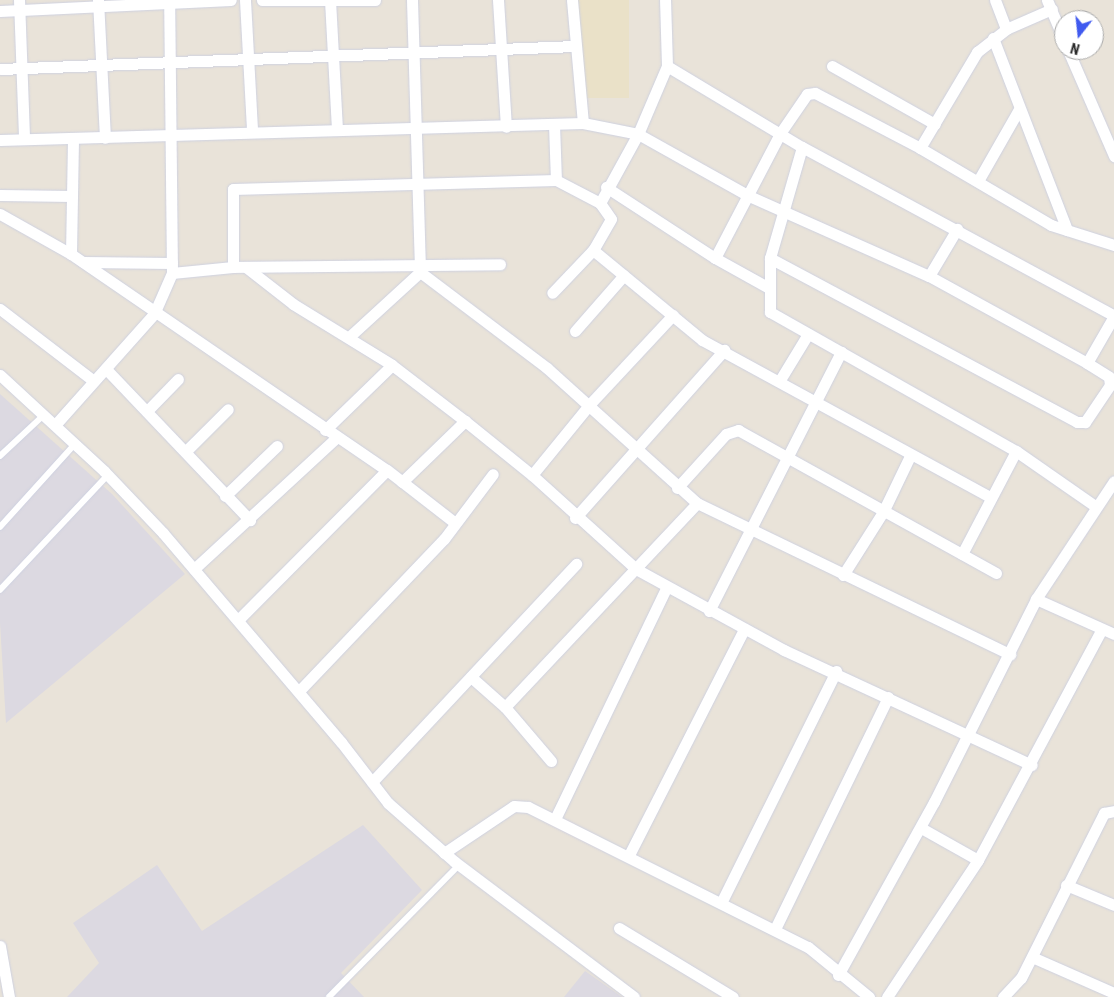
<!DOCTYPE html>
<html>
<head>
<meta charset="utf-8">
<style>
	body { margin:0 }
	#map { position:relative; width:1114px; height:997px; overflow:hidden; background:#e9e3d9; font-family:"Roboto Condensed",sans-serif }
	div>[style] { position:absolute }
	.industrial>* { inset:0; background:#dcd9e1 }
	.education>* { inset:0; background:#eae1c8; transform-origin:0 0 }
	.roads { filter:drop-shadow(0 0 1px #ced1e0) drop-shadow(0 0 1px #ced1e0) }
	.lane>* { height:5.5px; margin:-2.75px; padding:0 2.75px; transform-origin:2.75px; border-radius:2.75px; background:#fff }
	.street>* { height:11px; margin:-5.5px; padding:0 5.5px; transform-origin:5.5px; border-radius:5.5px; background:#fff }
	span { translate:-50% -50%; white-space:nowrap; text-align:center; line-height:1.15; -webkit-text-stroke:4px #fff; paint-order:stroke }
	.north { position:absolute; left:1054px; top:10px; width:50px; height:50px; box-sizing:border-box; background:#fff; border:1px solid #a9a9a9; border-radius:50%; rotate:196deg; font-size:14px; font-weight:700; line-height:20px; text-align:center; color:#272727 }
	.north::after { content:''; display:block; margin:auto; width:18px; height:22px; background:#405aef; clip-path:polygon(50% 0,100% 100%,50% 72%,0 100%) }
</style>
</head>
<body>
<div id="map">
	<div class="industrial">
		<div style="clip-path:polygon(0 394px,112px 494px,185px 574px,6px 723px,0 623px)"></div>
		<div style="clip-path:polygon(363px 825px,422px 890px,341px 973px,364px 997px,67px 997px,99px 963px,73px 923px,157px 865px,202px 931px)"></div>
		<div style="clip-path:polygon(585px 971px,622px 997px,564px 997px)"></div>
	</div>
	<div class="education">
		<div style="left:578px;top:0;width:51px;height:98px"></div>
	</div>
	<div class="roads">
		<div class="lane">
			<div style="left:0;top:456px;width:60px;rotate:-43deg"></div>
			<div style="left:0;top:527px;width:112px;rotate:-47.9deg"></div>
			<div style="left:0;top:590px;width:158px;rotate:-46.8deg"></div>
			<div style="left:329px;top:997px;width:185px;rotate:-45.4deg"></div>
		</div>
		<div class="street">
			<div style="left:19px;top:0;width:138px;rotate:87.9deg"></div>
			<div style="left:98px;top:0;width:138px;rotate:87.1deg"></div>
			<div style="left:245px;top:0;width:131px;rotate:86.9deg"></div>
			<div style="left:262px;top:0;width:113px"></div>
			<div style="left:330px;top:0;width:129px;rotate:86.9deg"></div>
			<div style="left:412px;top:0;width:272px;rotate:88.3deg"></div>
			<div style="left:420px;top:272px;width:159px;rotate:37.1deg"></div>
			<div style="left:547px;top:368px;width:202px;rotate:42deg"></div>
			<div style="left:697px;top:503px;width:348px;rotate:25.8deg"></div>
			<div style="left:498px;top:0;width:127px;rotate:86.4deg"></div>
			<div style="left:572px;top:0;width:123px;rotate:84.9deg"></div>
			<div style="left:995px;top:0;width:31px;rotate:69deg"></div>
			<div style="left:1047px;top:0;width:43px;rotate:67deg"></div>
			<div style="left:0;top:11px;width:231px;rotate:-2.7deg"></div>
			<div style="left:993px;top:38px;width:206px;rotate:68.9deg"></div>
			<div style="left:1068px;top:50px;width:116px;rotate:66.5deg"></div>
			<div style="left:667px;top:66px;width:157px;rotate:31deg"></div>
			<div style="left:802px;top:147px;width:355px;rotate:28.4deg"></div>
			<div style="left:832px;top:66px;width:118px;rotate:29.4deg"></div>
			<div style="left:0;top:69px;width:575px;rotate:-2.29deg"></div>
			<div style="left:554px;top:124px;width:56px;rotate:88deg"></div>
			<div style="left:0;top:140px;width:583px;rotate:-1.67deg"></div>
			<div style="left:583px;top:123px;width:56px;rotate:11.3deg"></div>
			<div style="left:638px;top:134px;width:127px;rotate:29.2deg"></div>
			<div style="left:749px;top:196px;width:197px;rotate:24deg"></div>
			<div style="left:929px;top:276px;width:180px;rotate:28.8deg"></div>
			<div style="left:1087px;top:363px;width:26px;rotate:32deg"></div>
			<div style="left:1109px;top:377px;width:8px;rotate:83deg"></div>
			<div style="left:1110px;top:385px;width:45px;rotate:124deg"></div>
			<div style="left:1085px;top:422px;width:8px;rotate:180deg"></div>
			<div style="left:1077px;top:422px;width:348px;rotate:-151.9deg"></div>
			<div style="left:802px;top:147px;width:116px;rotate:106.1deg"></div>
			<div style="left:770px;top:258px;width:54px;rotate:90deg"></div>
			<div style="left:770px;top:312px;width:283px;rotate:29.5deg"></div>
			<div style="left:1016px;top:451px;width:96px;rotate:34.8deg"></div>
			<div style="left:920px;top:148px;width:112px;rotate:-59.3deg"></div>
			<div style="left:977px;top:52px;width:37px;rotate:-38deg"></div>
			<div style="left:1006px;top:29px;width:50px;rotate:-23.5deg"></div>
			<div style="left:978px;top:181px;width:83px;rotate:-60.3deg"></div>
			<div style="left:606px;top:187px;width:130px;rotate:33.1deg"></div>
			<div style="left:715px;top:258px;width:60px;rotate:29.1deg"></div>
			<div style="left:0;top:195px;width:72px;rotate:0.8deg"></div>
			<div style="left:600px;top:203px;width:79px;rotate:-61.2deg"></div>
			<div style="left:638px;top:134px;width:74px;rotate:-66.9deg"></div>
			<div style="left:667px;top:66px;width:66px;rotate:-91.7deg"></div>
			<div style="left:0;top:214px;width:81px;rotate:29.4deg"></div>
			<div style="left:71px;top:254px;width:383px;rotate:34.4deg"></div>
			<div style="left:387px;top:470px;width:86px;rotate:37.9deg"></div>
			<div style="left:593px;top:250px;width:141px;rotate:39.5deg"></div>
			<div style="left:702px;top:340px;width:328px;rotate:28.6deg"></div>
			<div style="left:71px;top:254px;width:115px;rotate:-89deg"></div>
			<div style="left:715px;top:258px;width:142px;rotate:-62.4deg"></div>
			<div style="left:781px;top:132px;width:46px;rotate:-55.6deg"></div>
			<div style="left:807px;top:94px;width:8px;rotate:-7deg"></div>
			<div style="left:815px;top:93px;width:119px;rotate:27.6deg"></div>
			<div style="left:920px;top:148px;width:152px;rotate:30.4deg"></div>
			<div style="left:1051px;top:225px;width:66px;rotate:17.6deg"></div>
			<div style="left:83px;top:262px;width:89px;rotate:0.6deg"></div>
			<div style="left:233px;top:267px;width:78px;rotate:-90deg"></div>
			<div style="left:233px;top:189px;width:323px;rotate:-1.6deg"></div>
			<div style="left:556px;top:180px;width:50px;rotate:27.6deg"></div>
			<div style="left:600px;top:203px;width:19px;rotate:55deg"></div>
			<div style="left:611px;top:219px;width:36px;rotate:120deg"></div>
			<div style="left:593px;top:250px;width:59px;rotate:133.6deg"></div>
			<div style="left:247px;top:268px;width:58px;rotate:38deg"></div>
			<div style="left:293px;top:304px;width:116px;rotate:31.6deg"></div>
			<div style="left:392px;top:365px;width:92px;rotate:37.5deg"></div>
			<div style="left:465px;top:421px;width:86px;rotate:38.9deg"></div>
			<div style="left:532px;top:475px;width:140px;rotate:42.1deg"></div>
			<div style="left:636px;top:569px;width:169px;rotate:28.7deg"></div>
			<div style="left:784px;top:650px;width:273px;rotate:24.9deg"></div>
			<div style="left:172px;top:273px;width:61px;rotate:-5.6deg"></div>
			<div style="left:233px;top:267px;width:267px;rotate:-0.6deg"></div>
			<div style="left:929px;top:276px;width:55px;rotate:-59.2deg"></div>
			<div style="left:0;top:309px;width:118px;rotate:37.5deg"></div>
			<div style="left:575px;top:331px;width:74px;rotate:-48.8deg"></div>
			<div style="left:349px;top:337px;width:96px;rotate:-42.5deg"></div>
			<div style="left:1087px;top:363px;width:54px;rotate:-60.1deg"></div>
			<div style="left:106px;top:369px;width:209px;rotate:46.4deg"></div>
			<div style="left:0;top:375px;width:142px;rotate:42.7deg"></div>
			<div style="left:104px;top:471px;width:86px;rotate:46.4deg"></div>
			<div style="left:163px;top:533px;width:275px;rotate:49.6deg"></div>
			<div style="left:341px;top:742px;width:77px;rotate:52.4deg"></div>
			<div style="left:388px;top:803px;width:89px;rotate:41.4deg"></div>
			<div style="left:455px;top:862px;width:224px;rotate:37deg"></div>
			<div style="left:780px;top:380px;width:54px;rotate:-58.7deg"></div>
			<div style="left:148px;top:410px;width:43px;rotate:-45.9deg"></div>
			<div style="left:55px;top:425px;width:149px;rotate:-48.3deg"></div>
			<div style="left:154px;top:314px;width:45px;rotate:-66.3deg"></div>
			<div style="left:172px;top:273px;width:273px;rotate:-90.6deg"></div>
			<div style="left:325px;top:430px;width:93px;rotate:-44.1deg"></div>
			<div style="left:186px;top:451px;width:59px;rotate:-45deg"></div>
			<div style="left:532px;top:475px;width:90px;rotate:-50.8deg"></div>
			<div style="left:589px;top:405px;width:123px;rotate:-47deg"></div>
			<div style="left:402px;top:482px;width:88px;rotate:-44.1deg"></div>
			<div style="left:677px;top:488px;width:73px;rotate:-47.8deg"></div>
			<div style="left:726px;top:434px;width:13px;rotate:-18deg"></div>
			<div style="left:738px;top:430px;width:295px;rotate:29deg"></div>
			<div style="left:225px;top:496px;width:72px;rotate:-43.9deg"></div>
			<div style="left:575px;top:518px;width:225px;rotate:-48.4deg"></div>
			<div style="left:962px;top:554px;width:116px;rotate:-62.3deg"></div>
			<div style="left:194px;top:569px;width:195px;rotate:-42.7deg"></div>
			<div style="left:843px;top:575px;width:75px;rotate:-57.6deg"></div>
			<div style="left:883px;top:512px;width:62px;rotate:-64.3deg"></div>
			<div style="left:1036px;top:599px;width:85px;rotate:24.2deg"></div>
			<div style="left:709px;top:611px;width:291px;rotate:-63deg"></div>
			<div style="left:238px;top:620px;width:211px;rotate:-45.2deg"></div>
			<div style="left:471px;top:677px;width:45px;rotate:41.4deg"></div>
			<div style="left:505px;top:707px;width:280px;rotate:-46.7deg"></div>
			<div style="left:299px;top:691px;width:210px;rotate:-46.4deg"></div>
			<div style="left:444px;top:539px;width:81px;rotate:-53deg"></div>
			<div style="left:505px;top:707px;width:71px;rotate:49.6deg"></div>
			<div style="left:372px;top:782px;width:299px;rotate:-46.9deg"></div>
			<div style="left:555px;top:819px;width:256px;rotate:-64.3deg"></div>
			<div style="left:921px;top:828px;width:65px;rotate:29.3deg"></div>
			<div style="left:444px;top:853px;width:84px;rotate:-33.9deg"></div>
			<div style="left:514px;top:806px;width:14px;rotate:4deg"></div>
			<div style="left:528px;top:807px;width:313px;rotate:26.6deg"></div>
			<div style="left:808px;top:947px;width:79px;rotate:39.3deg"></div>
			<div style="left:629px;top:855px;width:254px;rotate:-63deg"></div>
			<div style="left:1066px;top:885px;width:52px;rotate:22.6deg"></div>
			<div style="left:721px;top:903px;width:259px;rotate:-63.6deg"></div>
			<div style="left:619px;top:928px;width:133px;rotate:31.2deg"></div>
			<div style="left:775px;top:929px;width:258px;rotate:-64deg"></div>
			<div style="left:0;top:946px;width:52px;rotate:80deg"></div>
			<div style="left:1032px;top:957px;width:90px;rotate:23.7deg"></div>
			<div style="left:838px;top:975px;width:198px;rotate:-61deg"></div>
			<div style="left:934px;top:802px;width:227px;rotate:-63.3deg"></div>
			<div style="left:1036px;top:599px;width:141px;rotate:-56.5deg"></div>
			<div style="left:887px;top:997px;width:164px;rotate:-56.4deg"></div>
			<div style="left:978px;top:860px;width:262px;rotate:-61.8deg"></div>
			<div style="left:1003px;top:997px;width:26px;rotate:-47deg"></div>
			<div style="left:1021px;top:978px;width:185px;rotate:-63.3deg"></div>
			<div style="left:1104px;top:813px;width:10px;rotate:-11deg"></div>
		</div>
	</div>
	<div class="north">N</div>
</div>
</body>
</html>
